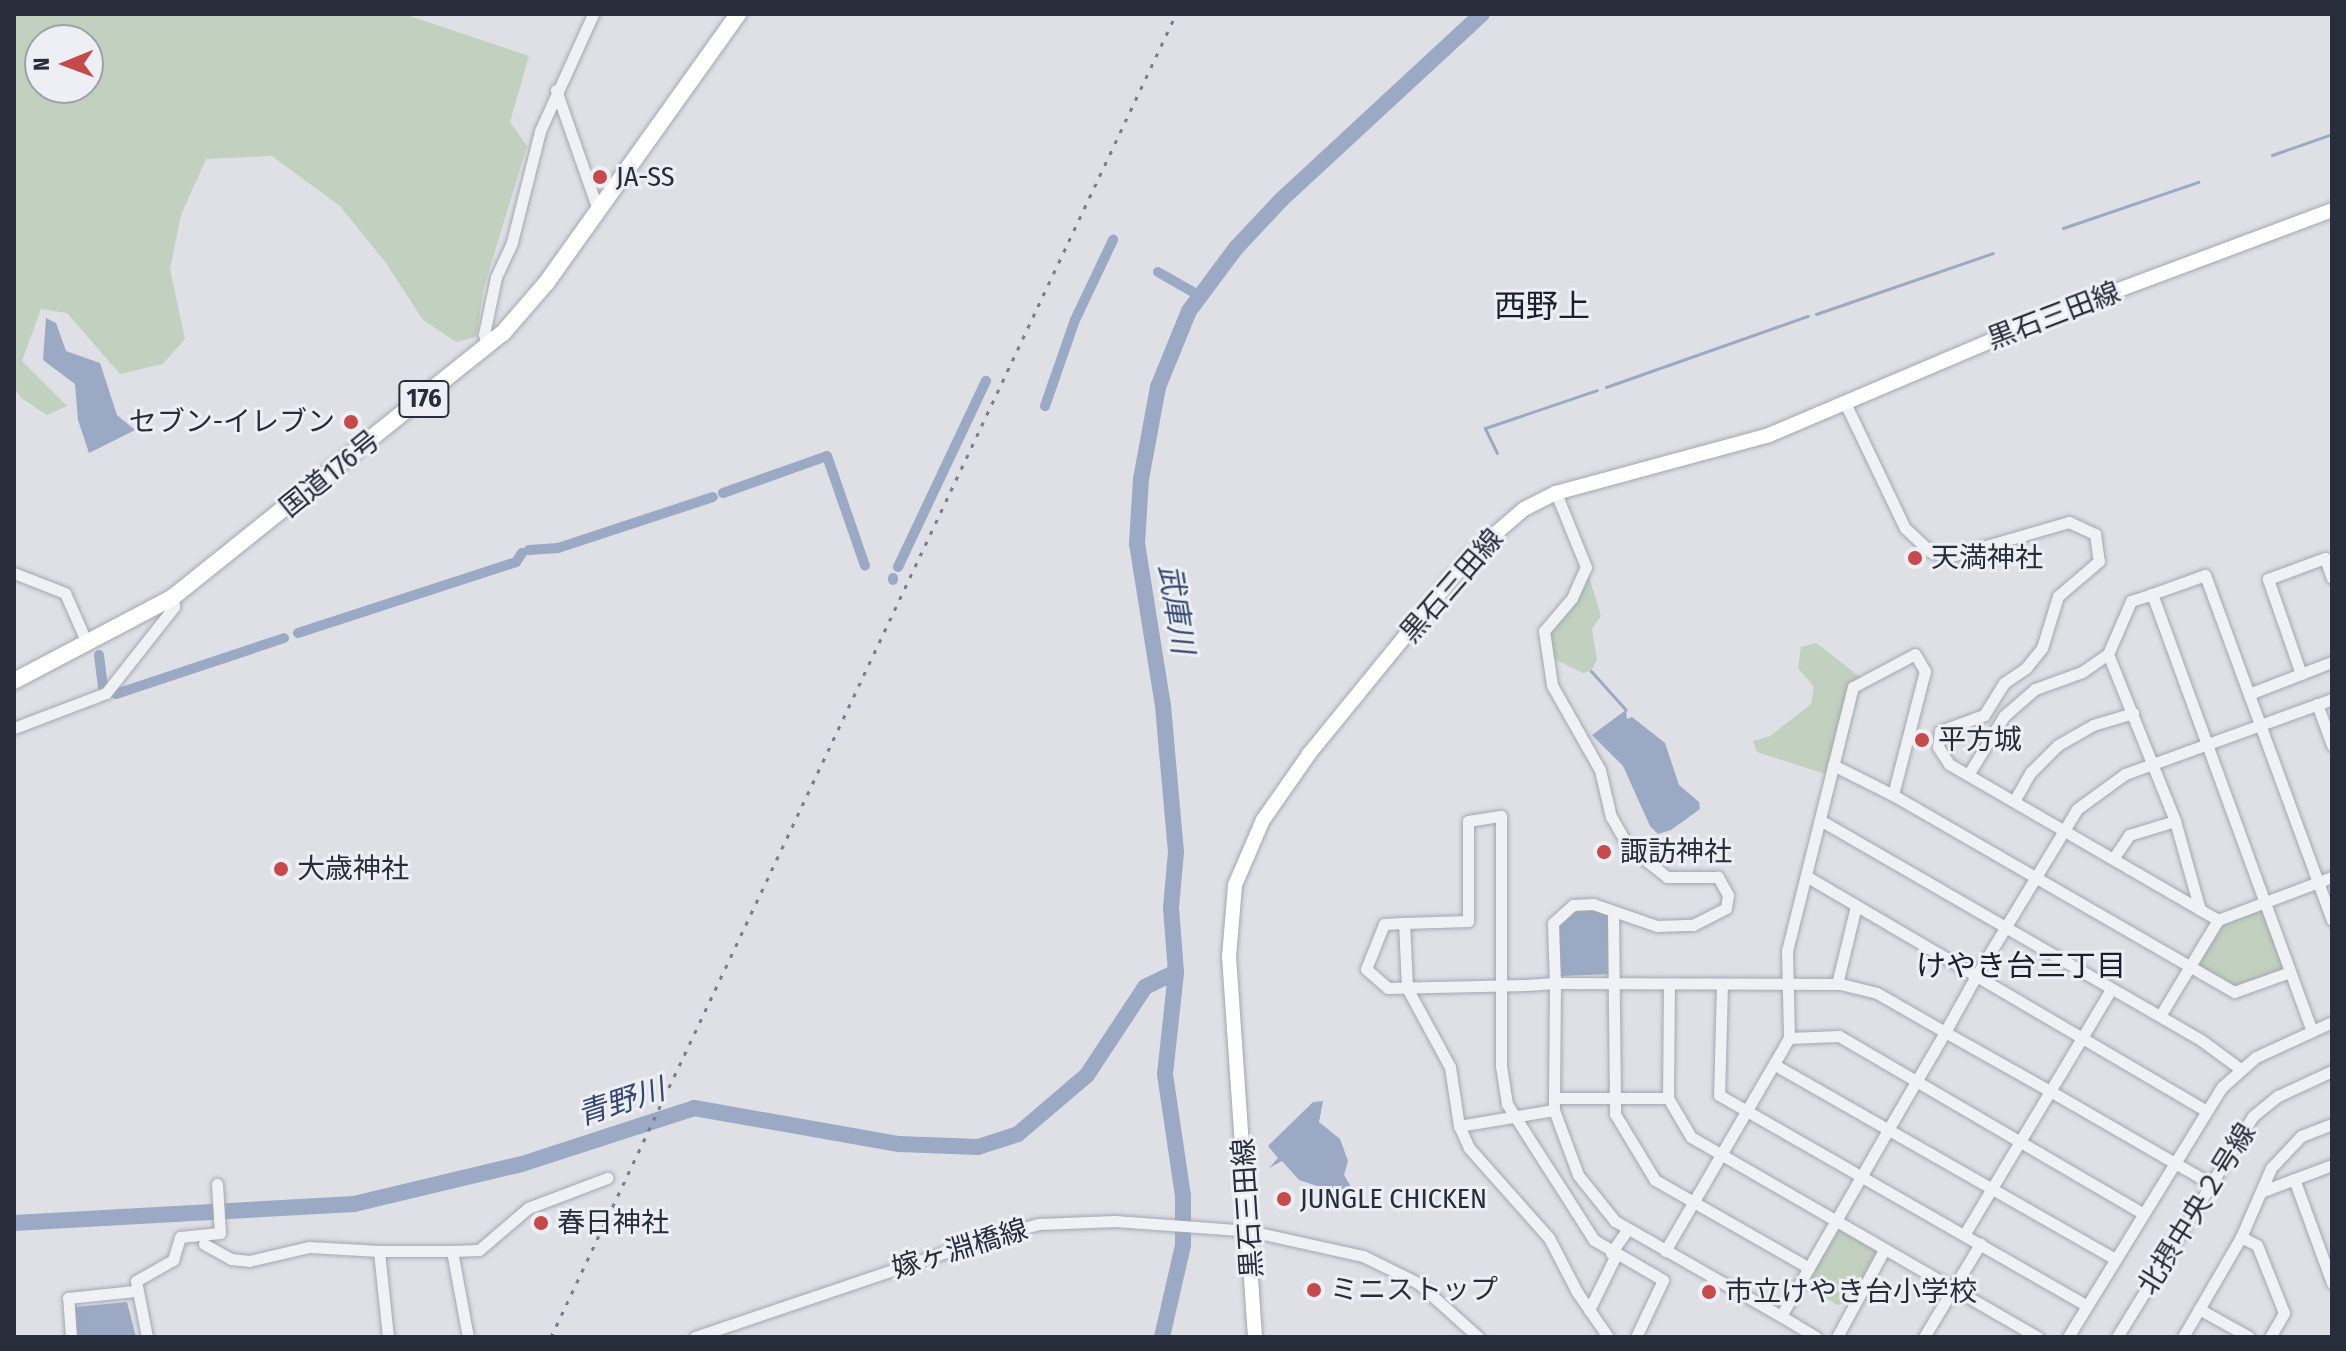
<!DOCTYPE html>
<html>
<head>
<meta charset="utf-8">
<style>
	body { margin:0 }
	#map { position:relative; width:2346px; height:1351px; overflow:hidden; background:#dee0e6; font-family:"Fira Sans Condensed","Noto Sans JP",sans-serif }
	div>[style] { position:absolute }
	.green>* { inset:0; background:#c1d0bf }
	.water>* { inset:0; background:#9ba9c4 }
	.stream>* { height:3px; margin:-1.5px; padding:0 1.5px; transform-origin:1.5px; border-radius:1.5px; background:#9ba9c4 }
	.canal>* { height:10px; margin:-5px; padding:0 5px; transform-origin:5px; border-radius:5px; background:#9ba9c4 }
	.river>* { height:16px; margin:-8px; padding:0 8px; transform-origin:8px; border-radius:8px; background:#9ba9c4 }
	.roads { filter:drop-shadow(0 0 2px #a4a7b0) drop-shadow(0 0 2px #a4a7b0) }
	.minor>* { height:11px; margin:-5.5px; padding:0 5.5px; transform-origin:5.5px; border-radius:5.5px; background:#f0f1f5 }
	.major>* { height:14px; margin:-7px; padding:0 7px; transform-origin:7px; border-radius:7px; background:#fff }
	.highway>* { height:16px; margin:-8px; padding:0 8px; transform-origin:8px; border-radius:8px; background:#fff }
	.rail>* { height:3px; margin-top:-1.5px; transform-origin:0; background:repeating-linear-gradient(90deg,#787e8f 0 4px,transparent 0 12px) }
	.dots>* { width:22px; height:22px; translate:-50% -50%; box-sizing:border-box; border:4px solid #edeff4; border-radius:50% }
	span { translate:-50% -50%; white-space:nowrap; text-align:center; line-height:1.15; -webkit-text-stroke:6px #edeff4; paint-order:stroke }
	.shield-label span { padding:2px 6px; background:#edeff4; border:2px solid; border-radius:6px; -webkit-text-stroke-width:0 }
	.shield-label { font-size:26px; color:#282d3c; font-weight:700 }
	.poi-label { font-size:28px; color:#282d3c }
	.left { translate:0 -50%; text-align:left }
	.right { translate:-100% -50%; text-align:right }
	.street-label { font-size:28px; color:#282d3c }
	.water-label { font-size:30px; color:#35476d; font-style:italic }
	.neighbourhood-label { font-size:30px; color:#1a1e2d }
	.quarter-label { font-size:32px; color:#1a1e2d }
	.frame { position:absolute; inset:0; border:16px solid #282d3c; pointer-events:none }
	.north { position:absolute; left:24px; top:24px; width:80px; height:80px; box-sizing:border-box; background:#edeff4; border:2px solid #9ea1aa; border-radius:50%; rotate:269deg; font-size:22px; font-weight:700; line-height:32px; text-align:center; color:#282d3c }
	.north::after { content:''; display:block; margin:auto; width:28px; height:36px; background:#c44a4c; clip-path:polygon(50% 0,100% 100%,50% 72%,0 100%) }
</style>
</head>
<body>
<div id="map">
	<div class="green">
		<div style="clip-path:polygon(evenodd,14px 14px,404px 14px,529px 56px,510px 122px,527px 146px,484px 287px,476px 337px,456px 342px,423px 320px,386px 263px,340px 206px,272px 156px,206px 159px,181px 215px,170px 269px,185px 339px,163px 364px,120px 374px,67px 313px,41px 309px,22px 361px,67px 406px,47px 415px,21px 398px,14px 388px,14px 14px,88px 40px,88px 88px,40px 88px,40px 40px,88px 40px)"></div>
		<div style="clip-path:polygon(1586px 567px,1601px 616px,1592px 629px,1597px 660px,1591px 671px,1583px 673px,1544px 654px,1548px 625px)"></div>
		<div style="clip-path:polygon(1816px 643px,1864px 680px,1853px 687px,1831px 776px,1757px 752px,1753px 741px,1770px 736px,1811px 704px,1814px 687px,1798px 668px,1801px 647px)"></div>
		<div style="clip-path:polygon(2264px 902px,2290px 972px,2234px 992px,2190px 966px,2218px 920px)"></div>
		<div style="clip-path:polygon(1835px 1222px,1884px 1250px,1855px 1301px,1837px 1305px,1814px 1291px,1809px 1268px)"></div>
	</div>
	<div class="water">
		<div style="clip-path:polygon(46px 318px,56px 323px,66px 351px,100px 363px,117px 415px,135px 430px,89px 453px,78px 420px,75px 384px,43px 360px)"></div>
		<div style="clip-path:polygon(1626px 710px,1627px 719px,1632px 717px,1665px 743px,1679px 785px,1699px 802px,1700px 809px,1671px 830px,1658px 834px,1650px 826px,1623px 766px,1592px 735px)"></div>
		<div style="clip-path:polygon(1589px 908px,1609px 915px,1611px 974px,1560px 976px,1556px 927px,1571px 909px)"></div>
		<div style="clip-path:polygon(1323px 1101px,1319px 1122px,1340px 1139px,1348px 1161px,1344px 1175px,1353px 1190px,1336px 1192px,1299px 1180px,1282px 1161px,1269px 1168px,1278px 1158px,1268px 1146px,1313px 1102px)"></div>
		<div style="clip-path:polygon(127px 1302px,136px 1337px,77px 1337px,75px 1307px)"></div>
	</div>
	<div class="stream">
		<div style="left:2272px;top:155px;width:64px;rotate:-19.3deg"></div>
		<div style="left:2063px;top:228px;width:143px;rotate:-18.8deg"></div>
		<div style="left:1816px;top:314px;width:187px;rotate:-19deg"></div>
		<div style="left:1606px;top:387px;width:214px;rotate:-19.4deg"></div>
		<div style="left:1497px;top:453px;width:28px;rotate:-116deg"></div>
		<div style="left:1485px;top:428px;width:118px;rotate:-18.7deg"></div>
		<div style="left:1591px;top:671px;width:52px;rotate:48.1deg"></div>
	</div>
	<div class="canal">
		<div style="left:1158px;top:272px;width:48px;rotate:29.7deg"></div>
		<div style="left:1045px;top:406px;width:91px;rotate:-70.8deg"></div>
		<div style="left:1075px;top:320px;width:89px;rotate:-64.6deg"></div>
		<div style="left:723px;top:493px;width:110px;rotate:-19.6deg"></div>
		<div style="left:827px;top:456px;width:116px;rotate:70.9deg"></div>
		<div style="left:529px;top:550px;width:29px;rotate:-4deg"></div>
		<div style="left:558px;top:548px;width:163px;rotate:-18.2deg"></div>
		<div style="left:898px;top:567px;width:206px;rotate:-64.7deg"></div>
		<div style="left:893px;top:580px;width:2px;rotate:-90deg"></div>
		<div style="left:298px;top:633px;width:229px;rotate:-18deg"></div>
		<div style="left:516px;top:562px;width:11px;rotate:-56deg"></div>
		<div style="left:99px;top:655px;width:32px;rotate:83deg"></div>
		<div style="left:116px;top:694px;width:177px;rotate:-18.4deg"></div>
	</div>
	<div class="river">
		<div style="left:14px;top:1223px;width:341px;rotate:-3.2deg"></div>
		<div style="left:354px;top:1204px;width:173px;rotate:-13.4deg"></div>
		<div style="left:522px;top:1164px;width:181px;rotate:-18deg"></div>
		<div style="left:694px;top:1108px;width:208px;rotate:10deg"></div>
		<div style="left:899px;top:1144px;width:79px;rotate:2.2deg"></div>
		<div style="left:978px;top:1147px;width:42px;rotate:-18deg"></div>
		<div style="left:1018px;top:1134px;width:91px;rotate:-40.5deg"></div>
		<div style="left:1087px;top:1075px;width:105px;rotate:-56.6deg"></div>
		<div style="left:1145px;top:987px;width:34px;rotate:-26deg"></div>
		<div style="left:1162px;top:1337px;width:94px;rotate:-77.1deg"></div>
		<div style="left:1183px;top:1245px;width:49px;rotate:-90deg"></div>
		<div style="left:1183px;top:1196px;width:123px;rotate:-98.4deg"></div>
		<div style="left:1165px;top:1074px;width:103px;rotate:-83.8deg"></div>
		<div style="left:1176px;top:972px;width:64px;rotate:-94.5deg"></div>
		<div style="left:1171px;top:908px;width:56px;rotate:-84.9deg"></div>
		<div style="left:1176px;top:852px;width:147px;rotate:-95.1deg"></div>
		<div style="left:1163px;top:706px;width:164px;rotate:-99.1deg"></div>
		<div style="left:1137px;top:544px;width:65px;rotate:-86.5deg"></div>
		<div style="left:1141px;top:479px;width:94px;rotate:-79.5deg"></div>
		<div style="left:1158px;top:387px;width:82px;rotate:-67.8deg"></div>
		<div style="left:1189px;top:311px;width:79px;rotate:-53.3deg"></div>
		<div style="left:1236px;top:248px;width:66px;rotate:-46.8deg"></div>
		<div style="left:1281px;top:200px;width:274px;rotate:-42.8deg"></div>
	</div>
	<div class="roads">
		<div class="minor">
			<div style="left:556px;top:90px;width:127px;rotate:70.7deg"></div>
			<div style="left:487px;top:347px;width:13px;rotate:-103deg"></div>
			<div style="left:484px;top:334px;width:58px;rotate:-78.1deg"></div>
			<div style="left:496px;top:277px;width:38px;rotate:-65deg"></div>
			<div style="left:512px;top:242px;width:114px;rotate:-75.8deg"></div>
			<div style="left:540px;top:131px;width:128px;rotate:-65.6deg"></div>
			<div style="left:1846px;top:405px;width:136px;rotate:64.4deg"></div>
			<div style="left:1905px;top:528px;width:35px;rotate:43deg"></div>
			<div style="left:1931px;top:552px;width:18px;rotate:16deg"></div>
			<div style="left:1948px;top:557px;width:126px;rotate:-16.1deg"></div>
			<div style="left:2069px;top:522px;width:29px;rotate:25deg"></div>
			<div style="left:2095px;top:534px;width:27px;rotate:82deg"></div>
			<div style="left:2099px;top:561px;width:54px;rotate:139.5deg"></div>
			<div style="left:2058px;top:596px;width:54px;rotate:107.1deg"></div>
			<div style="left:2042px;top:648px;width:26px;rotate:129deg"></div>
			<div style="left:2026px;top:668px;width:27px;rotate:146deg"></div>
			<div style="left:2004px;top:683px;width:38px;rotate:122deg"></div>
			<div style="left:1984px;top:715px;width:47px;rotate:160deg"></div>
			<div style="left:1940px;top:731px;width:16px;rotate:97deg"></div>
			<div style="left:1938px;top:747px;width:20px;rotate:57deg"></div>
			<div style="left:1949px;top:764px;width:311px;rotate:30.1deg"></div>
			<div style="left:14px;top:573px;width:55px;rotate:21.4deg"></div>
			<div style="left:65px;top:593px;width:55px;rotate:66.3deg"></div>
			<div style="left:2152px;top:594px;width:56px;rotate:-19.7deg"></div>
			<div style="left:2205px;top:575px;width:368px;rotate:69.8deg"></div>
			<div style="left:2108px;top:654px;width:180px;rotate:68.1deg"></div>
			<div style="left:2175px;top:821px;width:92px;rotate:74.3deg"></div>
			<div style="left:2301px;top:674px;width:101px;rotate:-109.2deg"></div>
			<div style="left:2268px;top:579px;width:61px;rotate:-20.2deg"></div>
			<div style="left:2325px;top:558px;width:21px;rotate:71deg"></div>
			<div style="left:2249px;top:694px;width:89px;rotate:-21.1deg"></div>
			<div style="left:2317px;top:704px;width:44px;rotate:69.9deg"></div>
			<div style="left:14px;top:728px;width:98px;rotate:-20.8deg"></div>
			<div style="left:106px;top:693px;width:110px;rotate:-51.7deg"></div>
			<div style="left:174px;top:607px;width:10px;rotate:-96deg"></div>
			<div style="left:1833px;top:765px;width:67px;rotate:26.6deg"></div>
			<div style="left:1968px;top:775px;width:69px;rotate:-58.6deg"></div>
			<div style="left:2004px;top:716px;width:41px;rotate:-41.1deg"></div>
			<div style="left:2035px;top:689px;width:50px;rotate:-19.9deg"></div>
			<div style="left:2082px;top:672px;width:32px;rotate:-35deg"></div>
			<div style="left:2108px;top:654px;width:58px;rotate:-66.5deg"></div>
			<div style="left:2131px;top:601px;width:22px;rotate:-18deg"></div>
			<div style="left:2152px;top:594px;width:463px;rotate:69.9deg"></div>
			<div style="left:2014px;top:801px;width:34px;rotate:-60deg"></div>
			<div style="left:2031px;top:772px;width:38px;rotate:-45deg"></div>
			<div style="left:2058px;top:745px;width:40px;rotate:-29.7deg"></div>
			<div style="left:2093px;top:725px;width:42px;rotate:-16.7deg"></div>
			<div style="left:1820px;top:820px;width:440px;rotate:30deg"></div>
			<div style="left:2201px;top:1040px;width:47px;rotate:36.4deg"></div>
			<div style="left:2113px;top:859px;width:29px;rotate:-56deg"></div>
			<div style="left:2129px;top:835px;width:48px;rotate:-16.9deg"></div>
			<div style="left:1806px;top:876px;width:463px;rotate:30.4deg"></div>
			<div style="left:1613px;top:913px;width:201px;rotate:89.4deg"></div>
			<div style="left:1615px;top:1114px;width:77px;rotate:58.8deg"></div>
			<div style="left:1655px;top:1180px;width:177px;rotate:29.7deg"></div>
			<div style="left:1404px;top:923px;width:20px;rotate:177deg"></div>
			<div style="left:1384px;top:924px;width:48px;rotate:111.8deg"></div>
			<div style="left:1366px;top:969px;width:29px;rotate:41deg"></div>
			<div style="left:1388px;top:988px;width:138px;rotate:-1.2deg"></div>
			<div style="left:1526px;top:985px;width:29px;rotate:-4deg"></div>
			<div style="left:1555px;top:983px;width:60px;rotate:-91.9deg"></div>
			<div style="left:1553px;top:923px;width:27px;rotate:-42deg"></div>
			<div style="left:1573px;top:905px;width:20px;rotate:-3deg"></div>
			<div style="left:1593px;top:904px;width:68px;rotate:19deg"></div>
			<div style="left:1657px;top:926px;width:36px;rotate:-2deg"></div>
			<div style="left:1693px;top:925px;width:37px;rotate:-27deg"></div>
			<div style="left:1726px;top:908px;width:13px;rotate:-81deg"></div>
			<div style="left:1728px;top:895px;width:21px;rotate:-119deg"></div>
			<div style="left:1718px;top:877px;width:51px;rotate:180deg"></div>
			<div style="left:1667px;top:877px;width:50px;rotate:-141.5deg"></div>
			<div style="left:1628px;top:846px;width:34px;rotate:-120deg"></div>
			<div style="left:1611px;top:817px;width:48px;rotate:-103.2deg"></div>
			<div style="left:1600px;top:770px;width:98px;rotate:-119.5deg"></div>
			<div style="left:1552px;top:685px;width:55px;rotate:-98.4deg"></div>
			<div style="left:1544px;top:631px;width:43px;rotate:-49.7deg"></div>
			<div style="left:1572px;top:598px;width:34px;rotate:-66deg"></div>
			<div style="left:1586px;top:567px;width:80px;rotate:-112.1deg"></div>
			<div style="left:1669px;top:984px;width:114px;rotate:90.5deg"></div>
			<div style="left:1668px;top:1098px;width:45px;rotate:59.5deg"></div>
			<div style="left:1691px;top:1137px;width:401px;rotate:30deg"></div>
			<div style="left:1722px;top:984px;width:111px;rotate:91.5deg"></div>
			<div style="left:1719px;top:1095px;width:424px;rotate:29.8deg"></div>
			<div style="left:1837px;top:984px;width:80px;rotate:-76.3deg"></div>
			<div style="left:2160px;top:1016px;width:112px;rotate:-58.9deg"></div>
			<div style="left:2218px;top:920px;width:122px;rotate:-20.7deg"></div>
			<div style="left:1789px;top:1038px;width:50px;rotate:-2.3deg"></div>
			<div style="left:1839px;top:1036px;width:351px;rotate:30.3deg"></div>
			<div style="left:1775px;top:1065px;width:391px;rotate:29.7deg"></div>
			<div style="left:1554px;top:1098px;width:114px"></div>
			<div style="left:1459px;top:1126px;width:96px;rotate:-9.6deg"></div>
			<div style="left:2294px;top:1179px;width:111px;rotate:69.9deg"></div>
			<div style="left:2210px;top:1183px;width:43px;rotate:-150.4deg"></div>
			<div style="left:2173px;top:1162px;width:142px;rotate:-150deg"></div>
			<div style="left:2050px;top:1091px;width:120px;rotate:-150.7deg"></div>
			<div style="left:1945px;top:1032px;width:78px;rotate:-150.2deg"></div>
			<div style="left:1877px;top:993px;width:36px;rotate:-166deg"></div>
			<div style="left:1842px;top:984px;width:287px;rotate:-179.8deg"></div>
			<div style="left:1555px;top:983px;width:127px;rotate:90.5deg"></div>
			<div style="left:1554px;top:1110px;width:69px;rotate:69.7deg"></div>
			<div style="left:1578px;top:1175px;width:59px;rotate:51.2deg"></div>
			<div style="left:1615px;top:1221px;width:191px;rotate:29.8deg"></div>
			<div style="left:1781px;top:1316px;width:217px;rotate:-60.1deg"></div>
			<div style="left:1889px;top:1128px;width:111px;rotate:-59.7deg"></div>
			<div style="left:1945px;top:1032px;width:64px;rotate:-61deg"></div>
			<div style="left:1976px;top:976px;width:195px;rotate:-58.8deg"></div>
			<div style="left:2077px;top:809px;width:59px;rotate:-36.1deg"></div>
			<div style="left:2125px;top:774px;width:220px;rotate:-19.9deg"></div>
			<div style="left:2263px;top:1191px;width:74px;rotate:-20.6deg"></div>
			<div style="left:1964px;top:1235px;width:287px;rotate:-59.1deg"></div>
			<div style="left:2241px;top:1237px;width:18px;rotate:27deg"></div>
			<div style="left:2257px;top:1245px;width:73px;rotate:68.3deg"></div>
			<div style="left:2284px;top:1313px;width:28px;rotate:120deg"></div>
			<div style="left:204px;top:1244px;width:31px;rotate:29deg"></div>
			<div style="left:231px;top:1259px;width:18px;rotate:6deg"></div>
			<div style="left:249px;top:1261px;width:62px;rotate:-13.1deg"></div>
			<div style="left:309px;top:1247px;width:70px;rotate:3.3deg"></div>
			<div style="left:452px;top:1251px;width:27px;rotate:-2deg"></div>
			<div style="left:479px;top:1250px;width:65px;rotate:-40.6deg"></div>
			<div style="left:528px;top:1208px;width:85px;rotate:-20.8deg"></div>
			<div style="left:1665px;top:1251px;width:246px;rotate:-59.8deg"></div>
			<div style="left:1789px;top:1038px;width:87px;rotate:-91.3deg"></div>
			<div style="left:1787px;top:951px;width:272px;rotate:-76deg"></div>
			<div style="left:1853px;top:687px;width:70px;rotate:-28deg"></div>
			<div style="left:1915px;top:654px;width:20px;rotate:60deg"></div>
			<div style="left:1925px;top:671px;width:128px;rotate:104.5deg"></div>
			<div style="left:1893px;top:795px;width:394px;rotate:30deg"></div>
			<div style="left:2234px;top:992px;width:59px;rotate:-19.7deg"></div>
			<div style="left:1611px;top:1253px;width:29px;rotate:-55deg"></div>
			<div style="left:2199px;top:1309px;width:57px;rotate:29.2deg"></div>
			<div style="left:1589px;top:1310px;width:61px;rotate:-63.9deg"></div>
			<div style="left:1781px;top:1316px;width:41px;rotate:31deg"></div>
			<div style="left:71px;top:1337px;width:39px;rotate:-94deg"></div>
			<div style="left:68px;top:1298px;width:67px;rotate:-6deg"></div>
			<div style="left:147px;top:1337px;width:57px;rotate:-101.1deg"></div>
			<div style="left:136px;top:1281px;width:43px;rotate:-29.6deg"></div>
			<div style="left:173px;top:1260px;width:24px;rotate:-73deg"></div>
			<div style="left:180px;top:1237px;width:40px;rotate:-5.7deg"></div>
			<div style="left:220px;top:1233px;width:49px;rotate:-93.5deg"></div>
			<div style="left:388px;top:1337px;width:86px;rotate:-96deg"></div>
			<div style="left:379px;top:1251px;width:73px"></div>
			<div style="left:452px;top:1251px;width:87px;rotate:79.5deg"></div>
			<div style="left:695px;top:1337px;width:311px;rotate:-18.7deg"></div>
			<div style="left:990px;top:1237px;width:51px;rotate:-14.9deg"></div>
			<div style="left:1039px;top:1224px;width:76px;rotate:-2.3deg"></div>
			<div style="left:1115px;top:1221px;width:135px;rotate:4.2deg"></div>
			<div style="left:1250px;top:1231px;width:116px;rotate:12.5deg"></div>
			<div style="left:1363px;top:1256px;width:61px;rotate:26.1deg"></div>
			<div style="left:1418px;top:1283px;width:81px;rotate:42deg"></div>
			<div style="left:1608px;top:1337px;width:55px;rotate:-124.6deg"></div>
			<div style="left:1577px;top:1292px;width:61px;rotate:-117.4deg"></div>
			<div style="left:1549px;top:1238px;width:120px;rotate:-131.6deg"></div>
			<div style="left:1469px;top:1148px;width:24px;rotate:-114deg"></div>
			<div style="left:1459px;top:1126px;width:60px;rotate:-98.7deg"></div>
			<div style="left:1450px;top:1067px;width:90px;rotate:-118.6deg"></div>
			<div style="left:1407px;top:988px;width:65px;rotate:-92.6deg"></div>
			<div style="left:1404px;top:923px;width:64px;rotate:-1.8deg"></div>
			<div style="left:1468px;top:921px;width:100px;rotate:-90deg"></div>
			<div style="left:1468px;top:821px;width:33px;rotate:-9deg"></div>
			<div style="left:1501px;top:816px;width:250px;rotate:90deg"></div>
			<div style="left:1501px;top:1066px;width:38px;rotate:81deg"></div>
			<div style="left:1507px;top:1104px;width:161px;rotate:57.4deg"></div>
			<div style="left:1594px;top:1240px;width:80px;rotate:30.1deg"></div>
			<div style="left:1663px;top:1280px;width:63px;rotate:115.3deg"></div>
			<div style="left:1837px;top:1337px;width:99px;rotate:-61.6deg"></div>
			<div style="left:1924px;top:1337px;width:109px;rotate:-58.9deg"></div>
			<div style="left:2068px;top:1337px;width:294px;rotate:-58.4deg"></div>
			<div style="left:2222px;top:1087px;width:45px;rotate:-41.4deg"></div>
			<div style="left:2256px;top:1057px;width:84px;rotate:-24.7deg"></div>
			<div style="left:2117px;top:1337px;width:259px;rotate:-58.4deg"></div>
			<div style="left:2253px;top:1116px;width:32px;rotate:-39deg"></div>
			<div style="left:2278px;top:1096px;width:60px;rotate:-24.8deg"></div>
			<div style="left:2183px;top:1337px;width:116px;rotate:-59.9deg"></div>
			<div style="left:2241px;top:1237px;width:75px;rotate:-66.5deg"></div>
			<div style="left:2271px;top:1168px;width:44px;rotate:-46.8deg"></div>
			<div style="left:2301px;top:1136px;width:33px;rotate:-21deg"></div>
		</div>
		<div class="major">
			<div style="left:1255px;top:1337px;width:381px;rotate:-93.9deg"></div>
			<div style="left:1229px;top:957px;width:72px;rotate:-85.2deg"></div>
			<div style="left:1235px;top:885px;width:71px;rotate:-66.7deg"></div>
			<div style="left:1263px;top:820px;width:80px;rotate:-55.1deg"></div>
			<div style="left:1309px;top:754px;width:259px;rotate:-50.8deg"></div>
			<div style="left:1473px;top:553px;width:67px;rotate:-40.8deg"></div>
			<div style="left:1524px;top:509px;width:36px;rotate:-27deg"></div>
			<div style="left:1556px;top:493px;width:221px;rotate:-15.2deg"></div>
			<div style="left:1769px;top:435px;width:304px;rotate:-23deg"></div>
			<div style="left:2049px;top:316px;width:302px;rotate:-20.5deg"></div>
		</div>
		<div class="highway">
			<div style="left:14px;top:681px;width:180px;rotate:-27.8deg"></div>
			<div style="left:173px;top:597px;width:423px;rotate:-38.7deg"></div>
			<div style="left:503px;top:333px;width:67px;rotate:-49.2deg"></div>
			<div style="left:547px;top:282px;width:329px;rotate:-54.5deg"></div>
		</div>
	</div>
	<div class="rail">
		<div style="left:551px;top:1337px;width:1463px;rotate:-64.71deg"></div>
	</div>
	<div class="dots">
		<div style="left:600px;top:177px;background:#c44a4c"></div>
		<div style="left:351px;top:422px;background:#c44a4c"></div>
		<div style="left:1915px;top:558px;background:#c44a4c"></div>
		<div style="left:1922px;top:740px;background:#c44a4c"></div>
		<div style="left:1604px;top:852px;background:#c44a4c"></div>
		<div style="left:281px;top:869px;background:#c44a4c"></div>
		<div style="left:1284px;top:1199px;background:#c44a4c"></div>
		<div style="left:541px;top:1223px;background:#c44a4c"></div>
		<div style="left:1314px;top:1290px;background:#c44a4c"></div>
		<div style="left:1709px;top:1292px;background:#c44a4c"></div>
	</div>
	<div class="shield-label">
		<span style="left:424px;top:399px">176</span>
	</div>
	<div class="poi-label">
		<span class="left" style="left:616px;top:177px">JA-SS</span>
		<span class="right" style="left:335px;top:422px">セブン-イレブン</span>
		<span class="left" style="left:1931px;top:558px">天満神社</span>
		<span class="left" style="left:1938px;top:740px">平方城</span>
		<span class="left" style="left:1620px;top:852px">諏訪神社</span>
		<span class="left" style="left:297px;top:869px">大歳神社</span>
		<span class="left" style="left:1300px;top:1199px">JUNGLE CHICKEN</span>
		<span class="left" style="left:557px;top:1223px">春日神社</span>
		<span class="left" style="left:1330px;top:1290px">ミニストップ</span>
		<span class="left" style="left:1725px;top:1292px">市立けやき台小学校</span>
	</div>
	<div class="street-label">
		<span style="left:2054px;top:316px;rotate:-21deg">黒石三田線</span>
		<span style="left:330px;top:474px;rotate:-39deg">国道176号</span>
		<span style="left:1452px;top:586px;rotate:-49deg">黒石三田線</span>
		<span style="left:1248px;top:1208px;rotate:-94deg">黒石三田線</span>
		<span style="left:2197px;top:1209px;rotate:-58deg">北摂中央２号線</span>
		<span style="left:960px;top:1249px;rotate:-17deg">嫁ヶ淵橋線</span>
	</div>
	<div class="water-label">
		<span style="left:1176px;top:609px;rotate:81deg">武庫川</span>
		<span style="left:621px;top:1102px;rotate:-18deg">青野川</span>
	</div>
	<div class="neighbourhood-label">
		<span style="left:2021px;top:966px">けやき台三丁目</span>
	</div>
	<div class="quarter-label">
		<span style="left:1542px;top:306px">西野上</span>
	</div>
	<div class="frame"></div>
	<div class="north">N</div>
</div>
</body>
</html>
